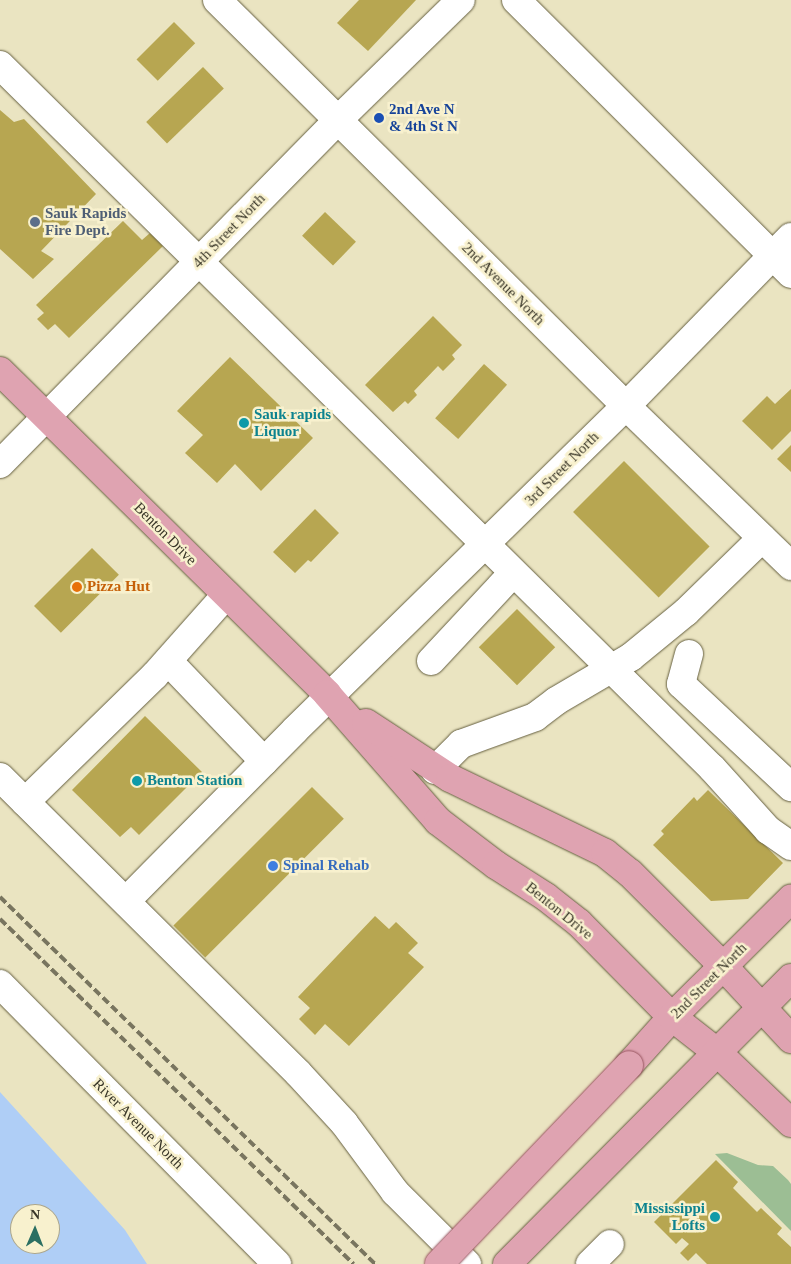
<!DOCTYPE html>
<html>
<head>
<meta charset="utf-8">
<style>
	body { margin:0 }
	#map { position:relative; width:791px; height:1264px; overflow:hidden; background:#eae4c1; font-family:Georgia,serif }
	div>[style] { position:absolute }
	.green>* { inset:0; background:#9cbe94 }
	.water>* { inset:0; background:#afcef6 }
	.building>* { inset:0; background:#b7a651; transform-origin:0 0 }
	.roads { filter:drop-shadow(0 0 1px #655f40) drop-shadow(0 0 1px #655f40) }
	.minor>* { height:28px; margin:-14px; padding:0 14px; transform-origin:14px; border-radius:14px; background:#fff }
	.major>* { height:28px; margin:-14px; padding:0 14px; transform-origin:14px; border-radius:14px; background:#dfa3b1 }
	.rail>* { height:4px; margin-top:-2px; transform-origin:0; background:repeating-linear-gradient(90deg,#79755f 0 8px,transparent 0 12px) }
	.bridges { filter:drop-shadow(0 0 1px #97555f) drop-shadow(0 0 1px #97555f) }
	.major-bridge>* { height:28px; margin:-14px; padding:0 14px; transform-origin:14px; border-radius:14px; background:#dfa3b1 }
	.dots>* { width:14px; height:14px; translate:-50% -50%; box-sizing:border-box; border:2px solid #f8f1ce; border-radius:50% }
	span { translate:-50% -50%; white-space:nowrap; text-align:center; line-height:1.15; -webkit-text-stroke:5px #f8f1ce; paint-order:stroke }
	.transit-label { font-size:15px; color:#164399; font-weight:700 }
	.left { translate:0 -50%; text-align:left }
	.service-label { font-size:15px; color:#4e5e75; font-weight:700 }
	.street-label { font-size:15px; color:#393628 }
	.culture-label { font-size:15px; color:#0d838f; font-weight:700 }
	.right { translate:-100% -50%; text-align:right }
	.food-label { font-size:15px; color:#c56008; font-weight:700 }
	.shop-label { font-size:15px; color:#366cbe; font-weight:700 }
	.north { position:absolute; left:10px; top:1204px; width:50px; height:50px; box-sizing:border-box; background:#f8f1ce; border:1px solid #aca68c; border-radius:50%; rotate:1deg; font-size:14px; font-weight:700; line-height:20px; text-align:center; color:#393628 }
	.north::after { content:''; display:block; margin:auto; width:18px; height:22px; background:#2b6f62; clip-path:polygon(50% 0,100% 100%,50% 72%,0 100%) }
</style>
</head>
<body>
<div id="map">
	<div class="green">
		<div style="clip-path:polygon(727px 1153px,758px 1165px,773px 1166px,788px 1180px,791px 1184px,791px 1231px,715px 1154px)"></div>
	</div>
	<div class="water">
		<div style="clip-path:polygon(evenodd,0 1092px,125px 1230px,147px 1264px,0 1264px,0 1092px,20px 1214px,50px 1214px,50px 1244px,20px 1244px,20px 1214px)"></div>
	</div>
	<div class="building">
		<div style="clip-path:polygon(359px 0,416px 0,368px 51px,337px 23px)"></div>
		<div style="left:174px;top:22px;width:30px;height:53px;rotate:45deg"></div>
		<div style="left:203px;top:67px;width:30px;height:79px;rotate:46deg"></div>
		<div style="clip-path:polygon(0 110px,14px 122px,24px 119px,96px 194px,41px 251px,54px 259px,33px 279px,0 249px)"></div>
		<div style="left:325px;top:212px;width:43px;height:33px;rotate:44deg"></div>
		<div style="clip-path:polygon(123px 221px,142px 240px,150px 233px,163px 246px,69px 338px,55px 324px,48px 330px,37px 319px,44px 313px,36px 305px)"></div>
		<div style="clip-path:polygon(433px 316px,462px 345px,452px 355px,455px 359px,443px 371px,438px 366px,414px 391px,417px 395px,408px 404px,405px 401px,393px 412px,365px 385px)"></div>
		<div style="clip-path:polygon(230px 357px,313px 438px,261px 491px,235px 464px,217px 483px,185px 453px,203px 435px,177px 411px)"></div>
		<div style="left:484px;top:364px;width:31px;height:73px;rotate:42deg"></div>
		<div style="clip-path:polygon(791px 389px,791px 431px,772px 450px,742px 421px,767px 396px,775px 404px)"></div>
		<div style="clip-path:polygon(791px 445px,791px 472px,777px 459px)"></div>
		<div style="left:624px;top:461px;width:121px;height:72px;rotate:45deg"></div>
		<div style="clip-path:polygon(315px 509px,339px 533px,311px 562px,308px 560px,295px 573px,273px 552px)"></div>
		<div style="left:92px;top:548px;width:38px;height:82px;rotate:45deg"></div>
		<div style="left:517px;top:609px;width:54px;height:54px;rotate:45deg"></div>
		<div style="clip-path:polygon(145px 716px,202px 772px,139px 835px,131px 827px,120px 837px,72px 790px)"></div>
		<div style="left:312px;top:787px;width:45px;height:196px;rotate:45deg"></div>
		<div style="clip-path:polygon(708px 790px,783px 863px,748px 899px,711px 901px,653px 845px,664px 834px,661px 831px,694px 797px,697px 801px)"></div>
		<div style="clip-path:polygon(375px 916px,389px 929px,396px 922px,418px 943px,408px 953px,424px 967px,349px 1046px,325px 1024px,315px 1035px,299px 1019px,310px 1008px,298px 997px)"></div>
		<div style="clip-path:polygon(716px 1160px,738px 1182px,733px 1188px,757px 1212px,761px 1208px,782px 1228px,777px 1234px,791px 1247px,791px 1264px,707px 1264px,696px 1253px,688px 1261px,680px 1253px,689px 1244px,682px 1238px,676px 1244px,654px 1222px)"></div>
	</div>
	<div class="roads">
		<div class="minor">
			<div style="left:217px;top:0;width:576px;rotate:44.79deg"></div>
			<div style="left:626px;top:406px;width:230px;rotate:44.1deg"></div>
			<div style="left:516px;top:0;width:388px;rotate:44.9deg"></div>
			<div style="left:0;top:65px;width:1001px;rotate:44.64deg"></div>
			<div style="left:712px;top:768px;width:84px;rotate:47.9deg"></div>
			<div style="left:768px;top:830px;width:28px;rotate:35deg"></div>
			<div style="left:0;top:464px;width:484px;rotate:-45.5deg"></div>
			<div style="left:339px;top:119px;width:170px;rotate:-44.3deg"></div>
			<div style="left:689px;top:654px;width:31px;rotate:105deg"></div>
			<div style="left:681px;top:684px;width:151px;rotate:43.1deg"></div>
			<div style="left:168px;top:661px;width:139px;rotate:46.2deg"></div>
			<div style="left:431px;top:661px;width:120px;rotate:-47deg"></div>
			<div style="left:435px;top:770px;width:37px;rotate:-45deg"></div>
			<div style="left:461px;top:744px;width:79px;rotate:-20deg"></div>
			<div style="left:535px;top:717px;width:26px;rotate:-37deg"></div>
			<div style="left:556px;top:701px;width:87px;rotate:-30.4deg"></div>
			<div style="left:631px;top:657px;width:71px;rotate:-39.3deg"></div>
			<div style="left:686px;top:612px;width:106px;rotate:-44.2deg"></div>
			<div style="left:0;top:777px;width:420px;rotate:44.8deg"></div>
			<div style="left:298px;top:1073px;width:68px;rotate:47.4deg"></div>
			<div style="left:344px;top:1123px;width:86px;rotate:53.5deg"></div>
			<div style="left:395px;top:1192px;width:102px;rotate:45deg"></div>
			<div style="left:25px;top:802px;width:182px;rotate:-44.3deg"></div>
			<div style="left:155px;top:675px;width:107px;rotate:-48.4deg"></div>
			<div style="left:126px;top:901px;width:240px;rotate:-45.3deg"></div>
			<div style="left:295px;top:730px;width:463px;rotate:-44.4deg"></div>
			<div style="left:626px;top:406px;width:236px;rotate:-45.7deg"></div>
			<div style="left:0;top:984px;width:394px;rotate:45.3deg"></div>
			<div style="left:590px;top:1264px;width:28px;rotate:-45deg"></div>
		</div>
		<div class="major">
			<div style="left:0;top:371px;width:460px;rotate:44.6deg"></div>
			<div style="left:327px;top:694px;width:169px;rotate:48.8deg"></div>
			<div style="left:438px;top:821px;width:73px;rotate:37.2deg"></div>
			<div style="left:496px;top:865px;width:59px;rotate:32.6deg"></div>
			<div style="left:546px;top:897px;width:42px;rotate:38.2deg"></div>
			<div style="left:579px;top:923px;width:132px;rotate:45.3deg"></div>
			<div style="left:672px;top:1017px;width:58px;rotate:38deg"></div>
			<div style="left:718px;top:1053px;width:101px;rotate:43.8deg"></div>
			<div style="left:366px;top:723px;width:100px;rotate:33.2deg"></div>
			<div style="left:450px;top:778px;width:172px;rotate:25.8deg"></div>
			<div style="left:605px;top:853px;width:32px;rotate:39deg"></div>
			<div style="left:630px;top:873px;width:132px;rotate:45deg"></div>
			<div style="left:723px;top:966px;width:100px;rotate:47deg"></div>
			<div style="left:629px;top:1065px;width:64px;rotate:-48.1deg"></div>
			<div style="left:672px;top:1017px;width:168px;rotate:-44.8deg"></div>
			<div style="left:507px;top:1264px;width:403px;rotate:-45.2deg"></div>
		</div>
	</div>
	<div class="rail">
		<div style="left:0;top:897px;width:525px;rotate:44.38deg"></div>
		<div style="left:0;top:919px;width:494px;rotate:44.3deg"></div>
	</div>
	<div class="bridges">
		<div class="major-bridge">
			<div style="left:439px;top:1264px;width:275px;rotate:-46.3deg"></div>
		</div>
	</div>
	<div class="dots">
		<div style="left:379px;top:118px;background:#1a4fb4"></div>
		<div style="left:35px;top:222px;background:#5c6f8a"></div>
		<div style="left:244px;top:423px;background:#0f9aa8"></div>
		<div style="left:77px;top:587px;background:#e8710a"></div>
		<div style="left:137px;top:781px;background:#0f9aa8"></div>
		<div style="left:273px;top:866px;background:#3f7fe0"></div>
		<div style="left:715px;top:1217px;background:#0f9aa8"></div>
	</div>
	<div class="transit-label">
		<span class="left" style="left:389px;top:118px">2nd Ave N<br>&amp; 4th St N</span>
	</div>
	<div class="service-label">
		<span class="left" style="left:45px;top:222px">Sauk Rapids<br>Fire Dept.</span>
	</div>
	<div class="street-label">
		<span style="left:229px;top:231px;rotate:-46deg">4th Street North</span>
		<span style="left:503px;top:284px;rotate:45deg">2nd Avenue North</span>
		<span style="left:562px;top:469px;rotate:-45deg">3rd Street North</span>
		<span style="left:165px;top:534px;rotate:45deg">Benton Drive</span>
		<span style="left:559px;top:911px;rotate:39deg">Benton Drive</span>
		<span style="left:709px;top:981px;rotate:-45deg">2nd Street North</span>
		<span style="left:138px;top:1124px;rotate:45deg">River Avenue North</span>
	</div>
	<div class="culture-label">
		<span class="left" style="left:254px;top:423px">Sauk rapids<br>Liquor</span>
		<span class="left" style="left:147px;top:781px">Benton Station</span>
		<span class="right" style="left:705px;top:1217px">Mississippi<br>Lofts</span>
	</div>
	<div class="food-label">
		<span class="left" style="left:87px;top:587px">Pizza Hut</span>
	</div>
	<div class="shop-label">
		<span class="left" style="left:283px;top:866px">Spinal Rehab</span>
	</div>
	<div class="north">N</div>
</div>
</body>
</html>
